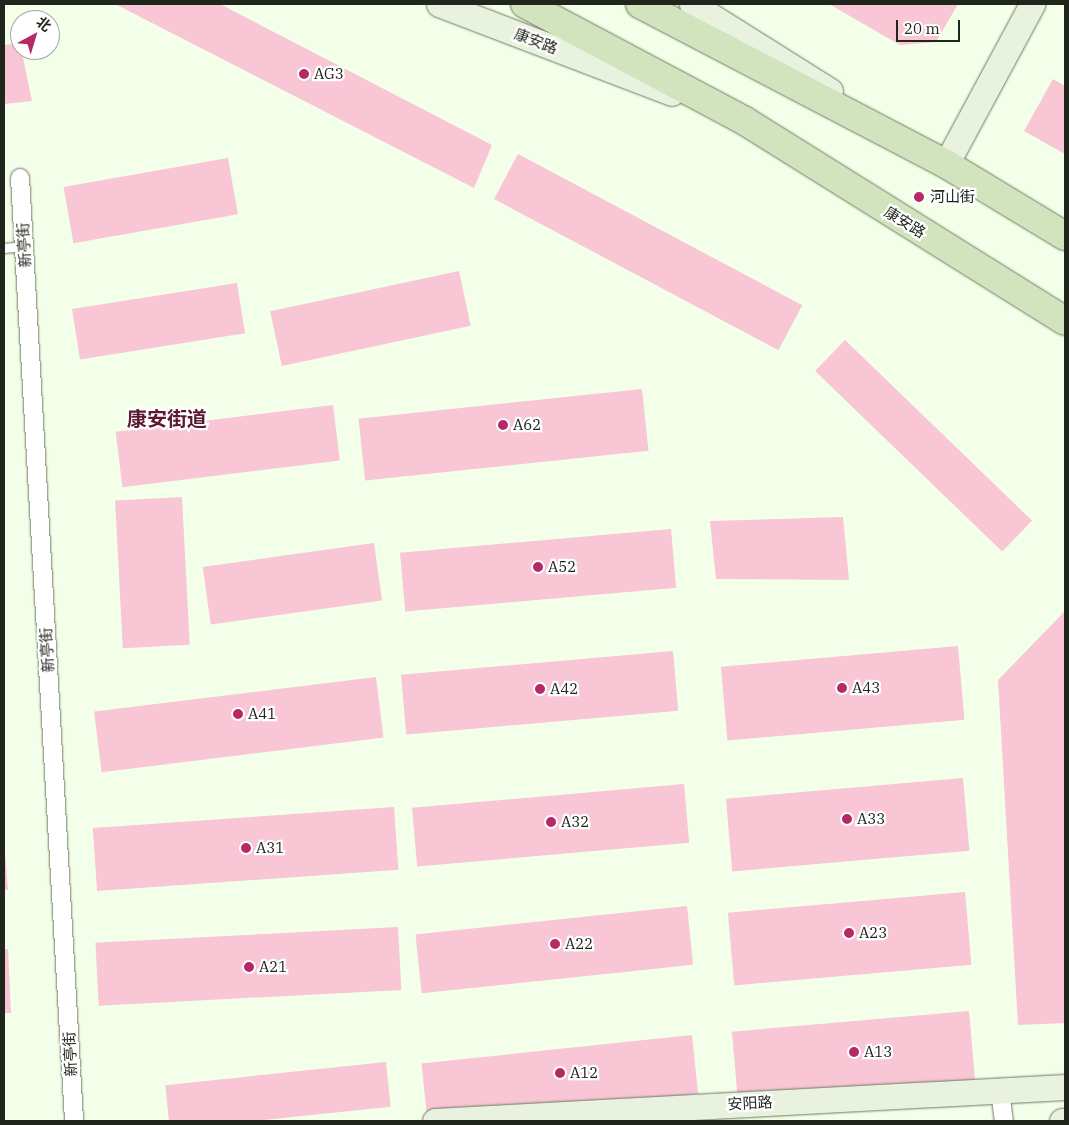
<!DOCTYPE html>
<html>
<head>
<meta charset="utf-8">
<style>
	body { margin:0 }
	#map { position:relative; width:1069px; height:1125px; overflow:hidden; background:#f4ffea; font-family:"IBM Plex Serif","Noto Sans SC",serif }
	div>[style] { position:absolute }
	.building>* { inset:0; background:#f8c6d4; transform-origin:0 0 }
	.roads { filter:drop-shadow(0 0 1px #6f7a63) drop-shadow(0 0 1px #6f7a63) }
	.lane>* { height:9px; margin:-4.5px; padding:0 4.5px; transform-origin:4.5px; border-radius:4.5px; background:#fff }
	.street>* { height:18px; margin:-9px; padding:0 9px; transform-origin:9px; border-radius:9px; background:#fff }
	.secondary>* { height:25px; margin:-12.5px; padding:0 12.5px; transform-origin:12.5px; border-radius:12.5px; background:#e8f2de }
	.primary>* { height:28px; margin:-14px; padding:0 14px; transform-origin:14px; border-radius:14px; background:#d1e4be }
	.dots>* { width:14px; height:14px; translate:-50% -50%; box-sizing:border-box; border:2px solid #fff; border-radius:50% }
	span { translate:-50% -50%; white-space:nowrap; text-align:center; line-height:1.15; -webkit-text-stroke:4.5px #fff; paint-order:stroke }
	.street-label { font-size:15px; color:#21261c }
	.poi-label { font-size:15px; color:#21261c }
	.left { translate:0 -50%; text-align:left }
	.district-label { font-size:20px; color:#5c1934; font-weight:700 }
	.frame { position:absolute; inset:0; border:5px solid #21261c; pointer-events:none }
	.north { position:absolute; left:10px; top:10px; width:50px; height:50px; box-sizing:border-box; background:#fff; border:1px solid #a6a8a4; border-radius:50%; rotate:39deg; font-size:14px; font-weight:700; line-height:20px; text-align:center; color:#21261c }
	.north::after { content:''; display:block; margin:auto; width:18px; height:22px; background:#b52a65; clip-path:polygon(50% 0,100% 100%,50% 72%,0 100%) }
	.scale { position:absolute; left:896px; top:20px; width:64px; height:22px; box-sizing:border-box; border:2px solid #21261c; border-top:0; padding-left:6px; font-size:15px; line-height:18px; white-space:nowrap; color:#21261c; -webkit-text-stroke:4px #fff; paint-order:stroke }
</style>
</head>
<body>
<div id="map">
	<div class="building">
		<div style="clip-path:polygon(115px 4px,220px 4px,492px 145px,474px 188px)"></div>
		<div style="clip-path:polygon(829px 4px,958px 4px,936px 42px,900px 45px)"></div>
		<div style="clip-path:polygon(20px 43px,32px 101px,4px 104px,4px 45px)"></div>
		<div style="clip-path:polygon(1053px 79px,1065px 86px,1065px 154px,1024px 131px)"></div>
		<div style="left:518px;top:154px;width:322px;height:51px;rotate:28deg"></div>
		<div style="left:228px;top:158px;width:57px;height:167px;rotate:80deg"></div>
		<div style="left:459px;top:271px;width:56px;height:193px;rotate:78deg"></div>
		<div style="left:237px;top:283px;width:51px;height:167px;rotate:81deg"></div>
		<div style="left:845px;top:340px;width:260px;height:43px;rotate:44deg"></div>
		<div style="left:642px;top:389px;width:62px;height:285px;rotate:84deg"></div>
		<div style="left:333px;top:405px;width:56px;height:219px;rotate:83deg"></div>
		<div style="left:182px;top:497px;width:148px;height:67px;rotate:87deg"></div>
		<div style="clip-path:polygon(843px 517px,849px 580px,716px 579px,710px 521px)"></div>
		<div style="left:671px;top:529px;width:59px;height:272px;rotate:85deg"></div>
		<div style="left:374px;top:543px;width:58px;height:173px;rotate:82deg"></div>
		<div style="clip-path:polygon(1065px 611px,1065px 1023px,1018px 1025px,998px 680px)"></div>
		<div style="left:958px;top:646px;width:74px;height:238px;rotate:85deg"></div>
		<div style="left:673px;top:651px;width:60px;height:273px;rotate:85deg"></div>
		<div style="left:376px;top:677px;width:61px;height:284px;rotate:83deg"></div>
		<div style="left:963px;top:778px;width:73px;height:238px;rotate:85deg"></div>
		<div style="left:684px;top:784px;width:59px;height:273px;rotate:85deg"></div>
		<div style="left:394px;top:807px;width:63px;height:302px;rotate:86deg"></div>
		<div style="clip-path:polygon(4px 841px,8px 890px,4px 890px)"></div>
		<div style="left:965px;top:892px;width:73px;height:238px;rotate:85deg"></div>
		<div style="left:687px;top:906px;width:59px;height:273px;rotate:84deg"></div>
		<div style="left:398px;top:927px;width:63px;height:303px;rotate:87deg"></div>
		<div style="clip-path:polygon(4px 949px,8px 949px,11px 1013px,4px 1013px)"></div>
		<div style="left:969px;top:1011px;width:73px;height:238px;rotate:85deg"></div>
		<div style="left:692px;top:1035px;width:59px;height:272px;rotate:84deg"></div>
		<div style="left:386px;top:1062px;width:45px;height:222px;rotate:84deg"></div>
	</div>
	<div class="roads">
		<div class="lane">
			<div style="left:4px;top:248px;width:20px;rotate:-6deg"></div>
		</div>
		<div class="street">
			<div style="left:20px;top:178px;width:945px;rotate:86.72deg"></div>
			<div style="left:1000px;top:1090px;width:31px;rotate:83deg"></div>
		</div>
		<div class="secondary">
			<div style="left:439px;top:4px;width:249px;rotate:20.9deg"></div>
			<div style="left:692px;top:4px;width:163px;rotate:32.2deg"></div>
			<div style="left:929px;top:154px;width:20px;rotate:30deg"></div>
			<div style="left:946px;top:164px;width:182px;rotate:-61.7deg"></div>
			<div style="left:435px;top:1121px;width:631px;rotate:-3.09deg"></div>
			<div style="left:1062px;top:1121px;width:3px"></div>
		</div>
		<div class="primary">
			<div style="left:525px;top:4px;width:249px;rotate:28deg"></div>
			<div style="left:745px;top:121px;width:377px;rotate:32deg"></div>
			<div style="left:640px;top:4px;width:345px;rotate:27.6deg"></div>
			<div style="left:946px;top:164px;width:139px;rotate:31.2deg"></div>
		</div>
	</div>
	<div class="dots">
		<div style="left:304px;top:74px;background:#b52a65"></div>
		<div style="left:919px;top:197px;background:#b52a65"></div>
		<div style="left:503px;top:425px;background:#b52a65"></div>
		<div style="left:538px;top:567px;background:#b52a65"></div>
		<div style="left:842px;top:688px;background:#b52a65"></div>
		<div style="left:540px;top:689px;background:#b52a65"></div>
		<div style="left:238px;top:714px;background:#b52a65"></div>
		<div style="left:847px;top:819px;background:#b52a65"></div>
		<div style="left:551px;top:822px;background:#b52a65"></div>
		<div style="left:246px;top:848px;background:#b52a65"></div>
		<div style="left:849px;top:933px;background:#b52a65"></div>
		<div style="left:555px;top:944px;background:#b52a65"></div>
		<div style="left:249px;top:967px;background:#b52a65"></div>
		<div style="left:854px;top:1052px;background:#b52a65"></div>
		<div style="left:560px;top:1073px;background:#b52a65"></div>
	</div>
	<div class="street-label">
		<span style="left:536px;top:41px;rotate:21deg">康安路</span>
		<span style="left:905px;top:222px;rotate:32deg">康安路</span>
		<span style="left:24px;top:245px;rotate:-93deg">新亭街</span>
		<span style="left:47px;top:650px;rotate:-93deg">新亭街</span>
		<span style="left:70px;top:1054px;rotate:-93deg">新亭街</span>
		<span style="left:750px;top:1103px;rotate:-3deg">安阳路</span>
	</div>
	<div class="poi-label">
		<span class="left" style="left:314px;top:74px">AG3</span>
		<span class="left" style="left:930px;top:197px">河山街</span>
		<span class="left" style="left:513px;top:425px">A62</span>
		<span class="left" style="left:548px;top:567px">A52</span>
		<span class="left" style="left:852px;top:688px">A43</span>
		<span class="left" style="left:550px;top:689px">A42</span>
		<span class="left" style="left:248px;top:714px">A41</span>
		<span class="left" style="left:857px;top:819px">A33</span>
		<span class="left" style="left:561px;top:822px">A32</span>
		<span class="left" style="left:256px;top:848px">A31</span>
		<span class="left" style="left:859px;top:933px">A23</span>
		<span class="left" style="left:565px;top:944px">A22</span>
		<span class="left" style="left:259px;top:967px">A21</span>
		<span class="left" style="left:864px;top:1052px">A13</span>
		<span class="left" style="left:570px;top:1073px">A12</span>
	</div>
	<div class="district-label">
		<span style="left:167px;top:418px">康安街道</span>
	</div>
	<div class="frame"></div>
	<div class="north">北</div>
	<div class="scale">20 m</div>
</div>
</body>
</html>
